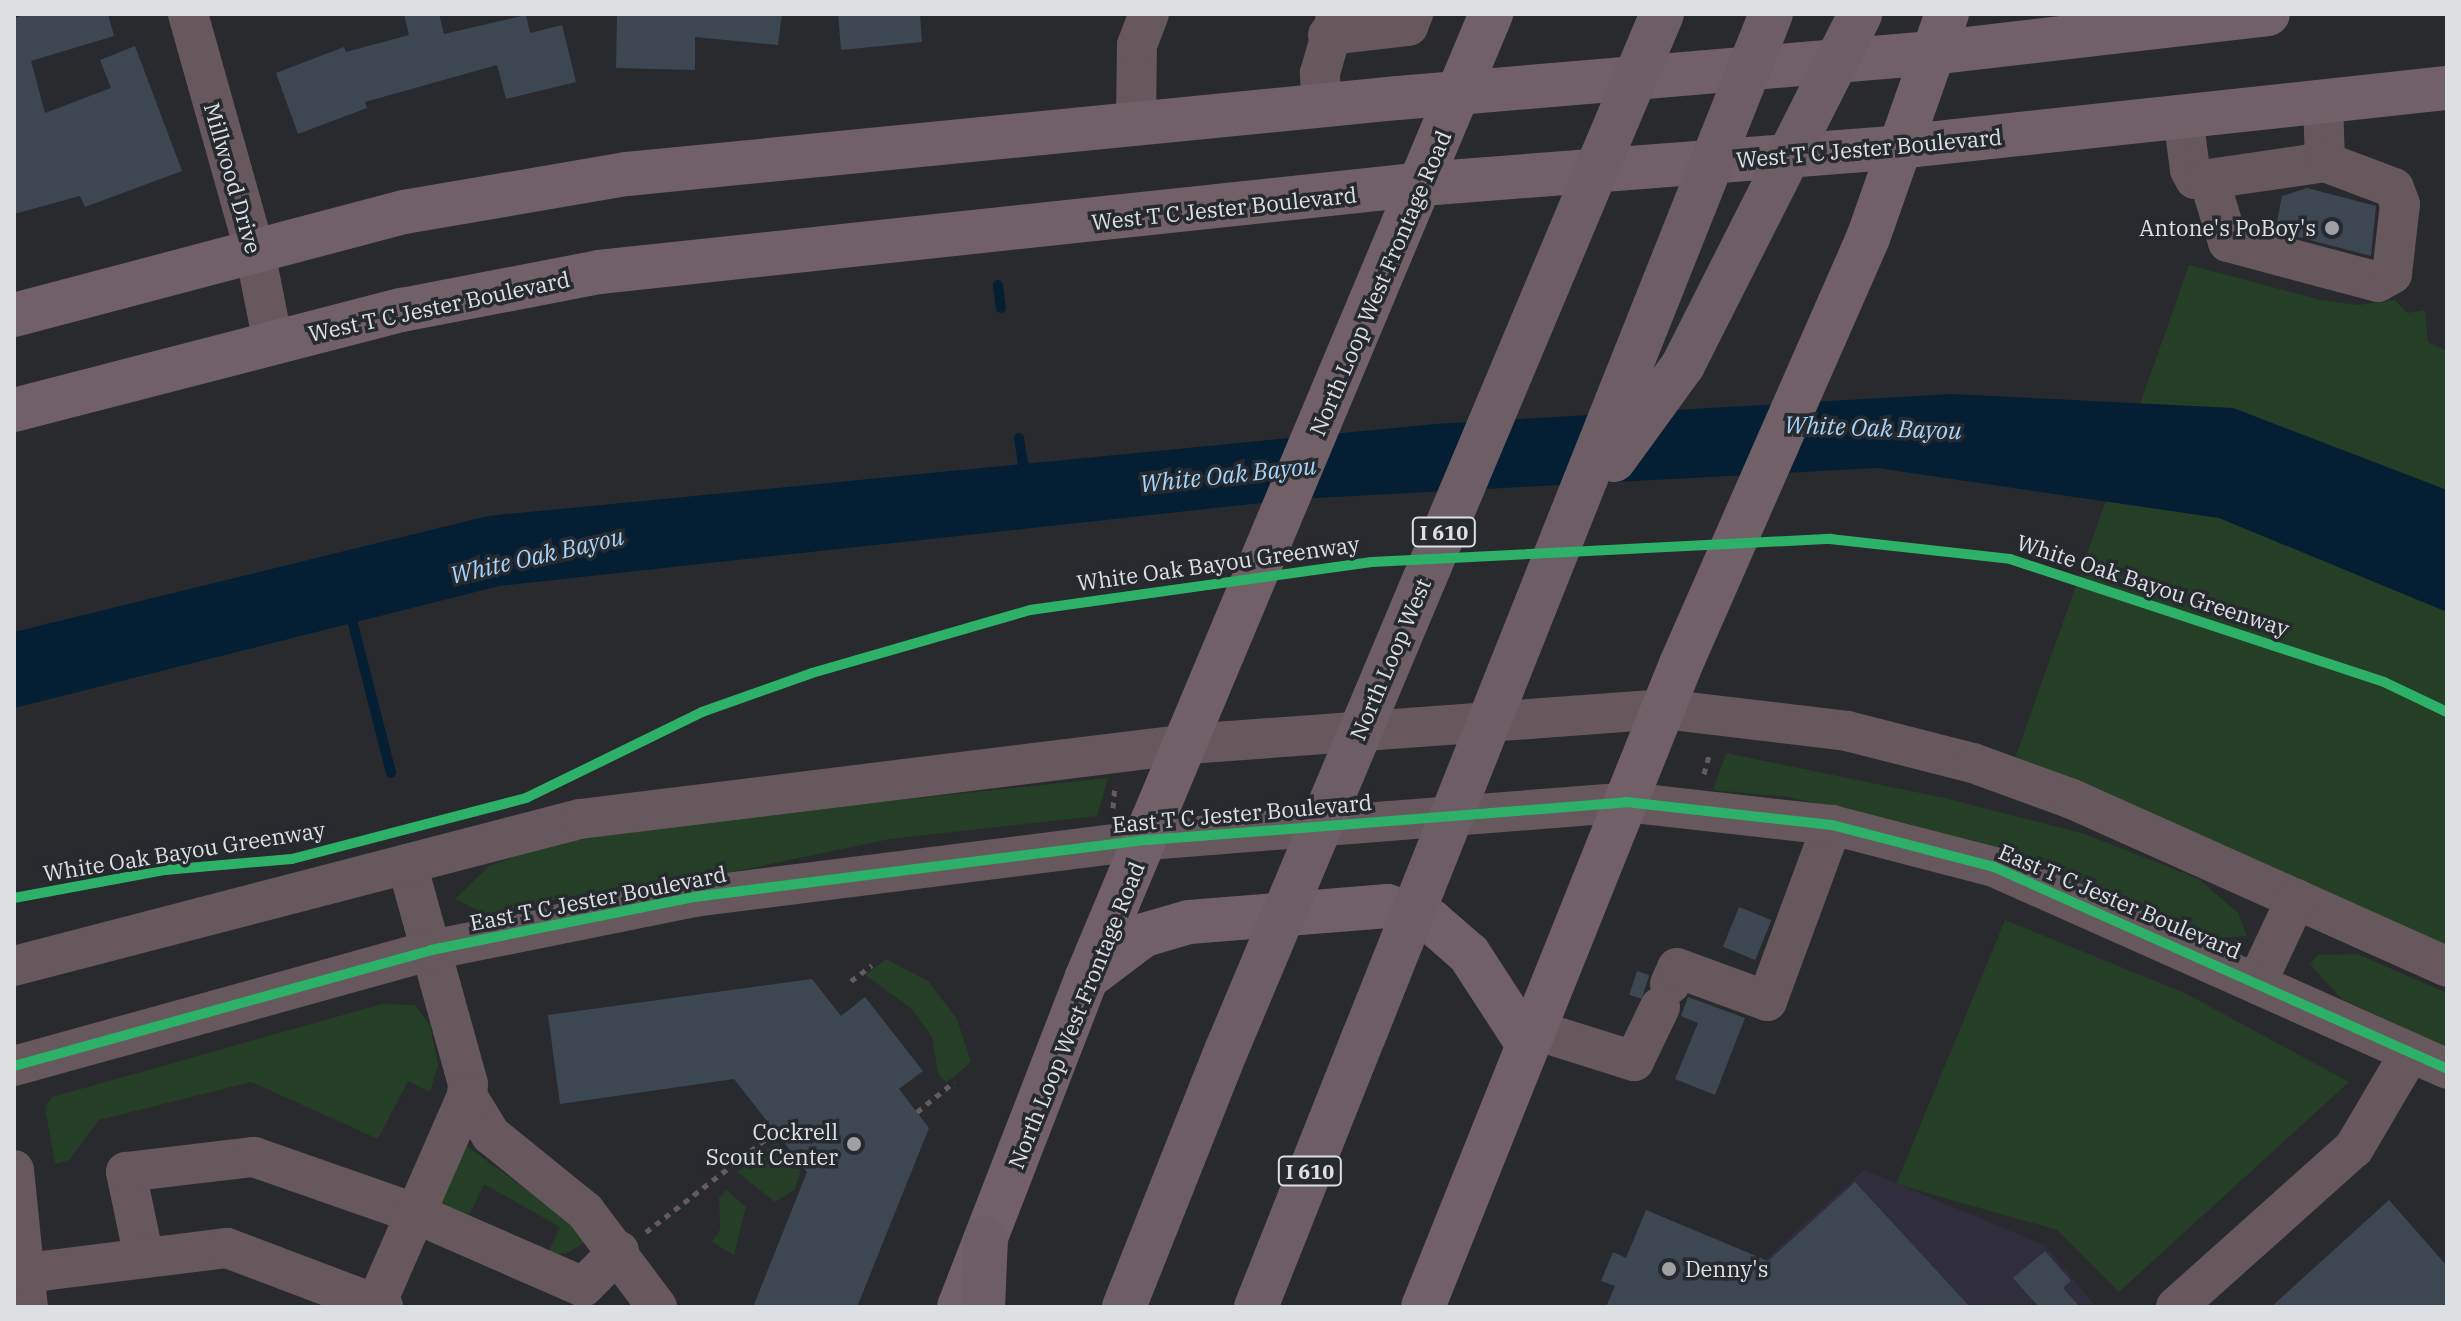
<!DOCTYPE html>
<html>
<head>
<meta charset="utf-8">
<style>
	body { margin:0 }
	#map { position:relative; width:2461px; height:1321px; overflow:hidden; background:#282a2d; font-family:"IBM Plex Serif",serif }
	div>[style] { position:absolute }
	.commercial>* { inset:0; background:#302e3d }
	.green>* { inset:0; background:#253e26 }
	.water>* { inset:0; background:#041e33 }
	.stream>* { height:10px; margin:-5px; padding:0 5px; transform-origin:5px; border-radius:5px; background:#041e33 }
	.building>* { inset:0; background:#3d4752; transform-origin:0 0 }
	.path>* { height:5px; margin-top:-2.5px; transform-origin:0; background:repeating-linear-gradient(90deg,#645a5f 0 6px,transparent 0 12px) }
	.minor>* { height:40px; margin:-20px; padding:0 20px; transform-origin:20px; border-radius:20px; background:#67585d }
	.major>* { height:44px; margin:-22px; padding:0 22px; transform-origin:22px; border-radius:22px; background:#716067 }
	.highway>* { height:44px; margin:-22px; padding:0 22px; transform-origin:22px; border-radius:22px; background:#6d5d64 }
	.highway-bridge>* { height:44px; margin:-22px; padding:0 22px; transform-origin:22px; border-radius:22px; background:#6d5d64 }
	.cycleway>* { height:10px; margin:-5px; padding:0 5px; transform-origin:5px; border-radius:5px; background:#2db169 }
	.dots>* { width:22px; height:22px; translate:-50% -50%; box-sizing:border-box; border:4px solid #262a2f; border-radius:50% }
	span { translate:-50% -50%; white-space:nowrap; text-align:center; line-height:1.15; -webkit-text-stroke:7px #262a2f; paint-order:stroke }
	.shield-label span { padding:2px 6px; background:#262a2f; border:2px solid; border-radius:6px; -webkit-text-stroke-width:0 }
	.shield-label { font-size:20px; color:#dde0e3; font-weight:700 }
	.street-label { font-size:22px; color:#dde0e3 }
	.poi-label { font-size:22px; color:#dde0e3 }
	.right { translate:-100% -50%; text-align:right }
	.left { translate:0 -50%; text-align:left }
	.water-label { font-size:24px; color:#a5d4fc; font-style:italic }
	.frame { position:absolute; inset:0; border:16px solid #dde0e3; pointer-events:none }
</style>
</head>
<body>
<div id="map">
	<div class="commercial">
		<div style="clip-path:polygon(1864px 1170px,2044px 1245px,2094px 1304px,1734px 1307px,1746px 1277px)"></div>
	</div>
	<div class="green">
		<div style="clip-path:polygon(2189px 265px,2321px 300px,2358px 305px,2395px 300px,2407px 313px,2425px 310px,2428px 342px,2447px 351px,2447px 949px,2014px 761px)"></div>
		<div style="clip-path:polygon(1726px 753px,1945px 798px,2085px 834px,2199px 879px,2238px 913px,2247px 936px,2188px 940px,2042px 870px,1906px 823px,1788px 797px,1713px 790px)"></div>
		<div style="clip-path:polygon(1108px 778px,1097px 816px,890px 839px,728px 873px,618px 887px,485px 914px,455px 899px,489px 866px,544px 846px,662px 825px)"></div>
		<div style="clip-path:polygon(2005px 920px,2185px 993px,2349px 1082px,2119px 1292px,2057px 1230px,1896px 1184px)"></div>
		<div style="clip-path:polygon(2357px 954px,2447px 993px,2447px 1048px,2342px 999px,2310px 965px,2317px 955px)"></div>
		<div style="clip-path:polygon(886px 959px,928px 981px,957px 1019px,971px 1062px,946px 1083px,938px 1073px,932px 1037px,912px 1009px,865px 975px)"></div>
		<div style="clip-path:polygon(382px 1004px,415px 1005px,430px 1025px,438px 1065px,430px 1092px,408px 1081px,378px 1139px,251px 1082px,99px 1120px,69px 1160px,55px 1164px,45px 1107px,52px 1097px)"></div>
		<div style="clip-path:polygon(461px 1142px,576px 1226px,587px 1241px,567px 1253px,547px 1255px,560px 1227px,484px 1184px,470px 1214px,445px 1214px,427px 1198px)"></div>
		<div style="clip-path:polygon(776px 1142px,801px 1171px,794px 1190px,775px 1202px,737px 1172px)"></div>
		<div style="clip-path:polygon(726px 1190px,746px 1207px,734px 1255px,712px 1242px,720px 1229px,719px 1198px)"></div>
	</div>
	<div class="water">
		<div style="clip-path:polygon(1951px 394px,2233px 408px,2447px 490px,2447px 612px,2219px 518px,1877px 468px,1297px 499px,499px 586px,14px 708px,14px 632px,488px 516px,1435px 424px)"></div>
	</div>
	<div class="stream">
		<div style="left:998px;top:285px;width:23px;rotate:83deg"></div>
		<div style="left:1019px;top:438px;width:38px;rotate:81deg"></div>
		<div style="left:349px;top:608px;width:170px;rotate:75.7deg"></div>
	</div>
	<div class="building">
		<div style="clip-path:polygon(27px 14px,108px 14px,114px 36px,31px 61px,45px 113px,111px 88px,100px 60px,135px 46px,182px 171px,85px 207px,80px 196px,14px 214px,14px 18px)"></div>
		<div style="clip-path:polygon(404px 14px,439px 14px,444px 34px,526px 15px,530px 33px,562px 25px,576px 82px,506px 99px,497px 65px,365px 102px,367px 108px,298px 134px,276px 73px,344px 47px,346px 52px,409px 35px)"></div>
		<div style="clip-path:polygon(617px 14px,782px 14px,778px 45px,695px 37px,695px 70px,616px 68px)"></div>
		<div style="clip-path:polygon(838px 14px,920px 14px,922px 42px,841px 50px)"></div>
		<div style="clip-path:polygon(2307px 188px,2376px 206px,2371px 256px,2275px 231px,2282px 196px)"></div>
		<div style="left:1739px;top:907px;width:35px;height:43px;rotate:22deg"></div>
		<div style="left:1637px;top:971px;width:13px;height:25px;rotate:18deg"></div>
		<div style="clip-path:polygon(812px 979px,841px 1016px,865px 997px,923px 1071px,899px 1089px,929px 1128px,857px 1307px,753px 1307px,807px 1172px,734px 1079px,560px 1104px,548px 1015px)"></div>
		<div style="clip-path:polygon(1688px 997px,1745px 1018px,1715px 1095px,1675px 1079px,1698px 1023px,1681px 1016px)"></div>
		<div style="clip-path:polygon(1855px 1182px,1970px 1307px,1606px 1307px,1615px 1286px,1601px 1281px,1613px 1252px,1626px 1258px,1646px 1210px,1768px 1261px)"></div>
		<div style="clip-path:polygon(2389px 1200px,2447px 1266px,2447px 1307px,2271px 1307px)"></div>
		<div style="clip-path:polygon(2045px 1251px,2071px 1281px,2063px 1288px,2080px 1307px,2039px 1307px,2013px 1278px)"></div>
	</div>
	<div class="path">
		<div style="left:1704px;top:774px;width:20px;rotate:-75deg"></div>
		<div style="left:1113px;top:808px;width:22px;rotate:-85deg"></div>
		<div style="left:851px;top:981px;width:26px;rotate:-37deg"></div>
		<div style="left:917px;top:1112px;width:48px;rotate:-39deg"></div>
		<div style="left:646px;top:1232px;width:163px;rotate:-37.8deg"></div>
	</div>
	<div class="minor">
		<div style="left:188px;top:14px;width:247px;rotate:74.3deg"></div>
		<div style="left:255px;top:252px;width:93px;rotate:78.8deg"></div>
		<div style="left:1328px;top:35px;width:81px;rotate:-6.4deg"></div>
		<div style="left:1408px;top:26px;width:13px;rotate:-67deg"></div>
		<div style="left:1322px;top:105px;width:32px;rotate:-94deg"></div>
		<div style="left:1320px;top:73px;width:61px;rotate:-73.9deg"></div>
		<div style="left:2183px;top:116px;width:54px;rotate:82.6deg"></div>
		<div style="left:2190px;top:170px;width:10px;rotate:61deg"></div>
		<div style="left:2195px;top:179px;width:14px"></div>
		<div style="left:2209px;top:179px;width:117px;rotate:-8.3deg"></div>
		<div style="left:2325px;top:162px;width:60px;rotate:-91.9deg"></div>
		<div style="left:1136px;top:124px;width:79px;rotate:-89.3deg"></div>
		<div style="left:1137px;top:45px;width:33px;rotate:-69deg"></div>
		<div style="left:2209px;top:179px;width:66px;rotate:73.2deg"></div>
		<div style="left:2228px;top:242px;width:155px;rotate:14.9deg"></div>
		<div style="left:2378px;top:282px;width:16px;rotate:-30deg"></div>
		<div style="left:2392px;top:274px;width:70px;rotate:-83.5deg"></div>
		<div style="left:2400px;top:204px;width:17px;rotate:-111deg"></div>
		<div style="left:2394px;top:188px;width:74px;rotate:-159.4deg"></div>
		<div style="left:407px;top:864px;width:228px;rotate:74.5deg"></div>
		<div style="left:468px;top:1084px;width:12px;rotate:95deg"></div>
		<div style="left:467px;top:1096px;width:46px;rotate:58.4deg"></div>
		<div style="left:491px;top:1135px;width:121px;rotate:39deg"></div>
		<div style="left:585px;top:1211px;width:120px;rotate:53.1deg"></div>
		<div style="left:14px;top:966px;width:585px;rotate:-14.56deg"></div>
		<div style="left:580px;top:819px;width:613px;rotate:-7.03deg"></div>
		<div style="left:1188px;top:744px;width:476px;rotate:-4.2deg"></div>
		<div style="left:1663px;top:709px;width:185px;rotate:6.8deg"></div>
		<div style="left:1847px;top:731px;width:130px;rotate:14.3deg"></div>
		<div style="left:1973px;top:763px;width:105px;rotate:20deg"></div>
		<div style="left:2072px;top:799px;width:411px;rotate:24.1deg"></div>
		<div style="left:2257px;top:982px;width:92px;rotate:-64.8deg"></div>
		<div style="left:1670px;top:984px;width:17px;rotate:-66deg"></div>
		<div style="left:1677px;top:968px;width:96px;rotate:20.1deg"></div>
		<div style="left:1767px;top:1001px;width:188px;rotate:-69.7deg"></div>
		<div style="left:1535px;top:1030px;width:104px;rotate:17.4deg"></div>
		<div style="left:1634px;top:1061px;width:60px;rotate:-64.3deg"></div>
		<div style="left:14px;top:1066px;width:433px;rotate:-15.5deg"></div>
		<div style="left:431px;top:950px;width:268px;rotate:-11.4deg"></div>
		<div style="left:694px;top:897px;width:458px;rotate:-7.2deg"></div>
		<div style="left:1148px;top:840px;width:480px;rotate:-4.5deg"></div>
		<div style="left:1626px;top:802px;width:207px;rotate:6.4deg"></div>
		<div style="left:1832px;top:825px;width:167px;rotate:14.5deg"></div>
		<div style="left:1994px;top:867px;width:496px;rotate:24deg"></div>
		<div style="left:14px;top:1170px;width:138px;rotate:84.2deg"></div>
		<div style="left:144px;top:1258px;width:88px;rotate:-101.8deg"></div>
		<div style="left:126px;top:1172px;width:129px;rotate:-6.7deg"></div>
		<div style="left:254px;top:1157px;width:170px;rotate:19.3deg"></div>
		<div style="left:414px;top:1213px;width:184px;rotate:23.6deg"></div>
		<div style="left:583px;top:1287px;width:51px;rotate:-45deg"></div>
		<div style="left:26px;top:1273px;width:203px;rotate:-7.1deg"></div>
		<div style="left:227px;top:1248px;width:167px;rotate:20.7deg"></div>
		<div style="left:376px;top:1304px;width:227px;rotate:-66.4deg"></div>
		<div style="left:2176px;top:1307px;width:239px;rotate:-41.8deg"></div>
		<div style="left:2354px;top:1148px;width:110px;rotate:-59.5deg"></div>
	</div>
	<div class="major">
		<div style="left:14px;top:315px;width:403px;rotate:-14.8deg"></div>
		<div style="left:404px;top:212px;width:226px;rotate:-9.7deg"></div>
		<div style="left:627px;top:174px;width:775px;rotate:-5.63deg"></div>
		<div style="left:1398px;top:98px;width:536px;rotate:-4.82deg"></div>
		<div style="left:1932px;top:53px;width:338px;rotate:-6.6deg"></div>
		<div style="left:14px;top:410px;width:401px;rotate:-14.5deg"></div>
		<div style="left:402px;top:310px;width:201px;rotate:-10.9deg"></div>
		<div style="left:599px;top:272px;width:828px;rotate:-6.1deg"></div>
		<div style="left:1422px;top:184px;width:478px;rotate:-4.4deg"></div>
		<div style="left:1899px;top:147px;width:551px;rotate:-6.15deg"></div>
		<div style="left:1091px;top:975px;width:66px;rotate:-37deg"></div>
		<div style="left:1144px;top:935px;width:47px;rotate:-16.1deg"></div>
		<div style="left:1189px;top:922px;width:199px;rotate:-4.6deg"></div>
		<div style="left:1387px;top:906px;width:46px;rotate:18.8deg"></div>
		<div style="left:1431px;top:921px;width:50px;rotate:41deg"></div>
		<div style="left:1469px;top:954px;width:108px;rotate:57deg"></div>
		<div style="left:959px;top:1307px;width:352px;rotate:-68.8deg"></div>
		<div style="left:1086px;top:979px;width:1047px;rotate:-67.23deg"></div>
		<div style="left:1423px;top:1307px;width:693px;rotate:-68.14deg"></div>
		<div style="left:1681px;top:664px;width:465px;rotate:-66.3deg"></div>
		<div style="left:1868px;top:238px;width:238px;rotate:-70.6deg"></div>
	</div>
	<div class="highway">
		<div style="left:983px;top:1307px;width:69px;rotate:-87.5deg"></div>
		<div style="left:1124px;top:1307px;width:276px;rotate:-68.3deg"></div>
		<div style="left:1256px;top:1307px;width:292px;rotate:-68.3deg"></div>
	</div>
	<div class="highway-bridge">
		<div style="left:1614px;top:460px;width:117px;rotate:-54deg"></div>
		<div style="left:1683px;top:365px;width:393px;rotate:-63.2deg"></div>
		<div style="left:1364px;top:1036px;width:1100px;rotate:-68.29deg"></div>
		<div style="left:1226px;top:1051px;width:1125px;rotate:-67.2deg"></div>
	</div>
	<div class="cycleway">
		<div style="left:14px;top:898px;width:154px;rotate:-10.5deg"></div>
		<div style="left:165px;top:870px;width:127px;rotate:-5deg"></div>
		<div style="left:292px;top:859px;width:242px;rotate:-14.6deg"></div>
		<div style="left:526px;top:798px;width:196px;rotate:-26deg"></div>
		<div style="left:702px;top:712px;width:117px;rotate:-19.5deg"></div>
		<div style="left:812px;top:673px;width:227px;rotate:-16.1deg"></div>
		<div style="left:1030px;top:610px;width:345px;rotate:-8deg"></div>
		<div style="left:1372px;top:562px;width:459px;rotate:-2.9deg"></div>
		<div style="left:1830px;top:539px;width:181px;rotate:6.3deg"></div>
		<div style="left:2010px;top:559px;width:394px;rotate:18.2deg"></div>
		<div style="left:2384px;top:682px;width:70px;rotate:25.5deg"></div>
		<div style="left:14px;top:1066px;width:433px;rotate:-15.5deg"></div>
		<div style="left:431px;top:950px;width:268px;rotate:-11.4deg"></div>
		<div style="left:694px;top:897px;width:458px;rotate:-7.2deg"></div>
		<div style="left:1148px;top:840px;width:480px;rotate:-4.5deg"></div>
		<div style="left:1626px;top:802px;width:207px;rotate:6.4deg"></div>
		<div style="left:1832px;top:825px;width:167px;rotate:14.5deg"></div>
		<div style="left:1994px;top:867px;width:496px;rotate:24deg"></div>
	</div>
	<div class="dots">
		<div style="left:2332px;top:228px;background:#9ea0a3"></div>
		<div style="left:854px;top:1144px;background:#9ea0a3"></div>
		<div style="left:1669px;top:1269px;background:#9ea0a3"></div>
	</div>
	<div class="shield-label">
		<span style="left:1444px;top:532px">I 610</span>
		<span style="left:1310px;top:1171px">I 610</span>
	</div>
	<div class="street-label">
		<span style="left:1869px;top:148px;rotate:-5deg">West T C Jester Boulevard</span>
		<span style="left:233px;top:178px;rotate:74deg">Millwood Drive</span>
		<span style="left:1224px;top:208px;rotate:-6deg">West T C Jester Boulevard</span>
		<span style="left:1380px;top:283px;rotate:-67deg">North Loop West Frontage Road</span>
		<span style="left:439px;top:306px;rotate:-12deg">West T C Jester Boulevard</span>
		<span style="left:1218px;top:563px;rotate:-8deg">White Oak Bayou Greenway</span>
		<span style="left:2153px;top:585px;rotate:18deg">White Oak Bayou Greenway</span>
		<span style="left:1390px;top:659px;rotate:-67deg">North Loop West</span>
		<span style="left:1242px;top:813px;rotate:-5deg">East T C Jester Boulevard</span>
		<span style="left:184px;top:851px;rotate:-9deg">White Oak Bayou Greenway</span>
		<span style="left:598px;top:898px;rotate:-11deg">East T C Jester Boulevard</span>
		<span style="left:2120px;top:901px;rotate:23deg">East T C Jester Boulevard</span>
		<span style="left:1076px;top:1015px;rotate:-68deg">North Loop West Frontage Road</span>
	</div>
	<div class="poi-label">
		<span class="right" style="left:2316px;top:228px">Antone's PoBoy's</span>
		<span class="right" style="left:838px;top:1144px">Cockrell<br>Scout Center</span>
		<span class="left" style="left:1685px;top:1269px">Denny's</span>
	</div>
	<div class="water-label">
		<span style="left:1873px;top:428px;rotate:2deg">White Oak Bayou</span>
		<span style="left:1228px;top:475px;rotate:-6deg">White Oak Bayou</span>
		<span style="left:537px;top:556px;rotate:-13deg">White Oak Bayou</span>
	</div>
	<div class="frame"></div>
</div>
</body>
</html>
